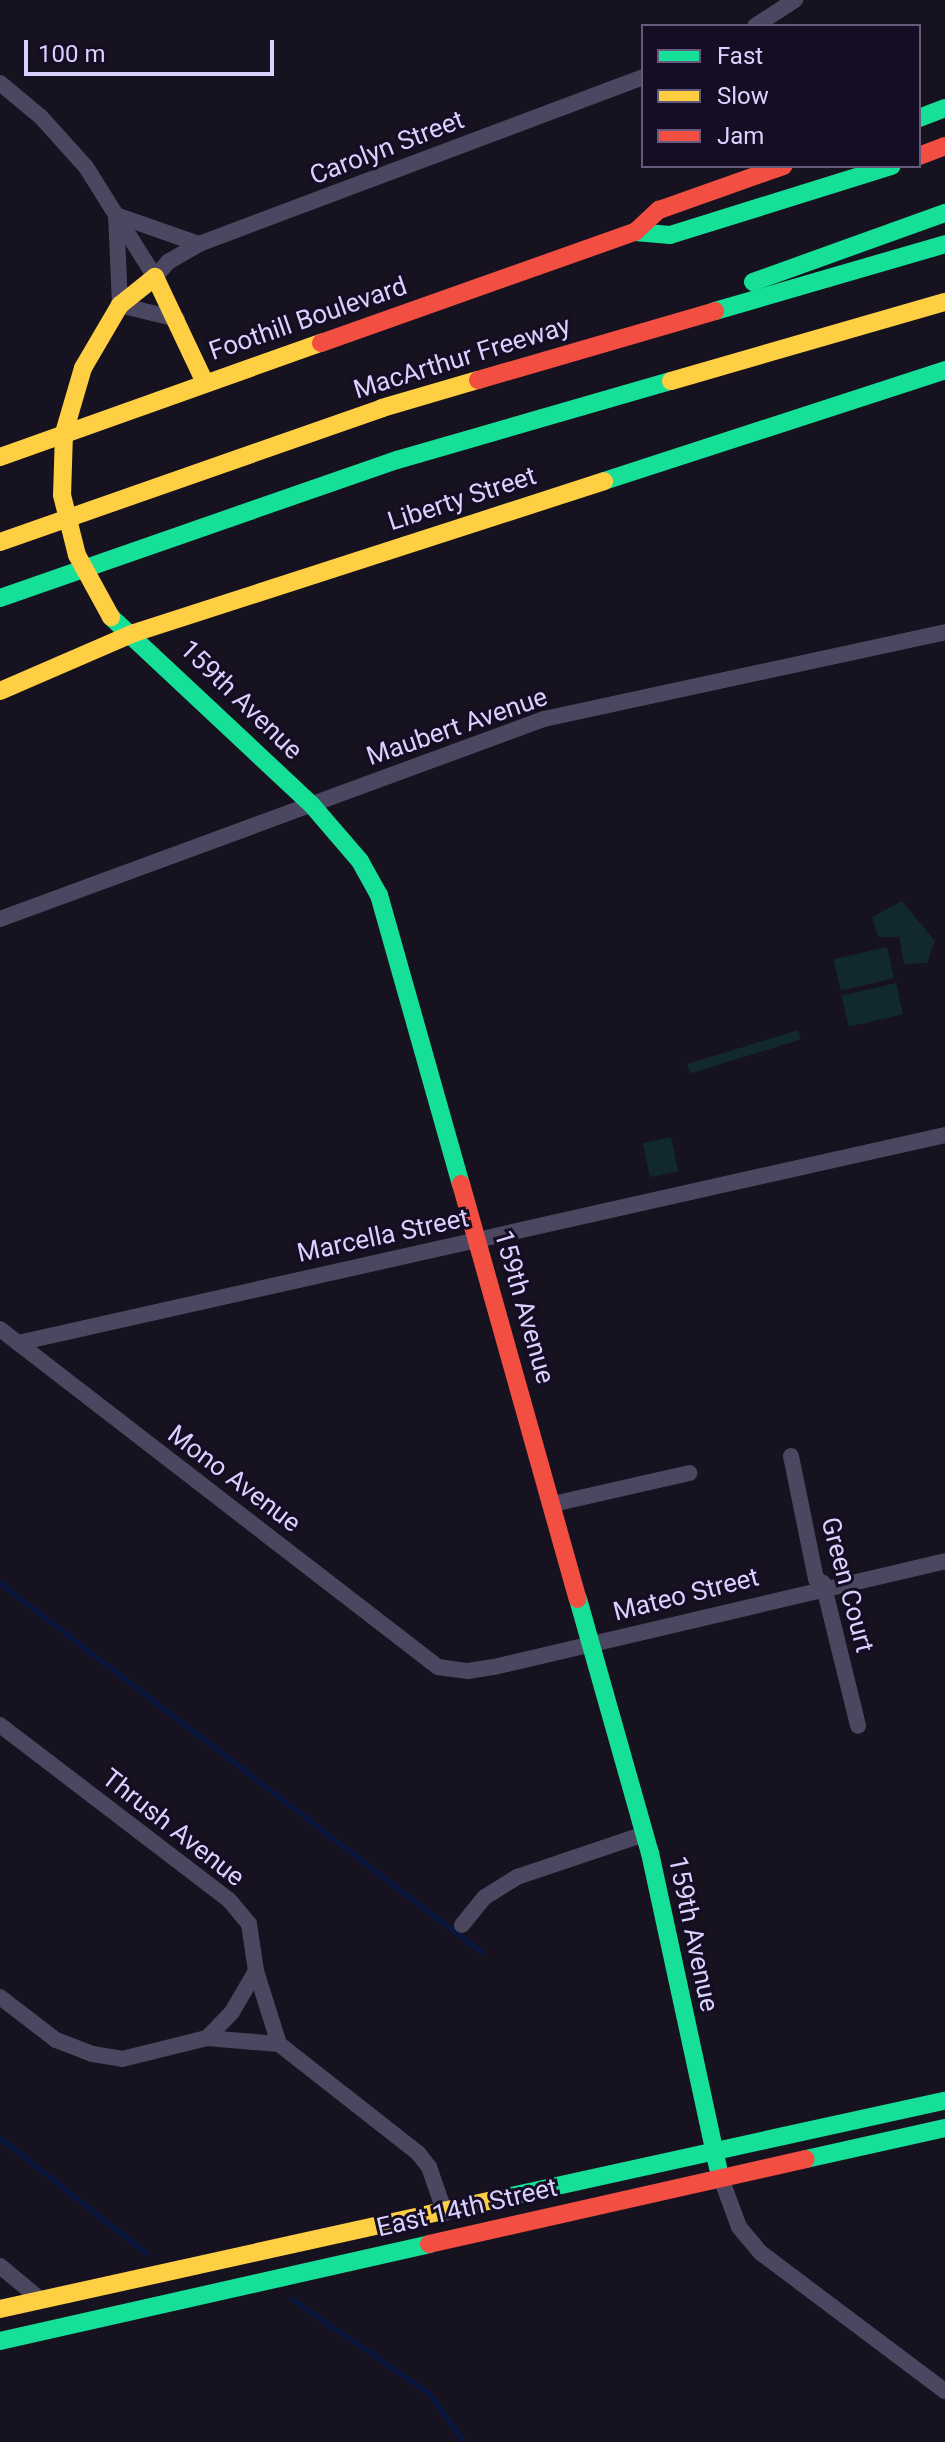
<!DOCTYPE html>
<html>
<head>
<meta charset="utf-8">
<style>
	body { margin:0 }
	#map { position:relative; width:945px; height:2442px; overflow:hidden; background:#16121f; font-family:Roboto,sans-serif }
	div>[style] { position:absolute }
	.green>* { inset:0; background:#11282d; transform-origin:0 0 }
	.stream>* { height:5px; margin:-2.5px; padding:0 2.5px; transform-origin:2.5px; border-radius:2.5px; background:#091740 }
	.street>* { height:16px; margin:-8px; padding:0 8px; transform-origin:8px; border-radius:8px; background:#4b4760 }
	.fast>* { height:18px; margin:-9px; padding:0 9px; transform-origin:9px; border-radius:9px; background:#16e098 }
	.slow>* { height:18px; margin:-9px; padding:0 9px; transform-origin:9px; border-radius:9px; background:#ffcf43 }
	.jam>* { height:18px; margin:-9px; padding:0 9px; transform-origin:9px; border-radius:9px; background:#f24e42 }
	.slow-bridge>* { height:18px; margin:-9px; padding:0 9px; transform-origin:9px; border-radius:9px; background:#ffcf43 }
	span { translate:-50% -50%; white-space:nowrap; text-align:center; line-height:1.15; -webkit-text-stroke:6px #140d24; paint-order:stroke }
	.street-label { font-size:26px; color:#dbd1ff }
	.legend { position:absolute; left:641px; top:24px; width:280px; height:144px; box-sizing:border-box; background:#140d24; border:2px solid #645b7c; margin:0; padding:10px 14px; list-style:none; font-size:24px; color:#dbd1ff }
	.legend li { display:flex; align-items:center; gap:16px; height:40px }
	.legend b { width:40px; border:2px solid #645b7c }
	.scale { position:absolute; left:24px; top:40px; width:250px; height:36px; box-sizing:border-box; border:4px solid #dbd1ff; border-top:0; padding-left:10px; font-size:24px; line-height:28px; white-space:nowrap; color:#dbd1ff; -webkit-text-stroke:6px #140d24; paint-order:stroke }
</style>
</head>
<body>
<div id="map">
	<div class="green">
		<div style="clip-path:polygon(902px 901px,935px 941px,927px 963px,904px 964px,899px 937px,878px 937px,872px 917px)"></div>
		<div style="left:887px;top:947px;width:32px;height:55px;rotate:77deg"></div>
		<div style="left:896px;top:983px;width:32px;height:56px;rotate:77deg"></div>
		<div style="left:798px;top:1030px;width:10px;height:116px;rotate:73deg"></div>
		<div style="left:671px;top:1137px;width:35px;height:29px;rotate:78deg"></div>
	</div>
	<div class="stream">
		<div style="left:0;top:1583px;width:606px;rotate:37.49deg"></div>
		<div style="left:0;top:2138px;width:186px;rotate:38.2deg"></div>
		<div style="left:292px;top:2299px;width:166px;rotate:34.5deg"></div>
		<div style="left:429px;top:2393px;width:60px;rotate:54.5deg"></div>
	</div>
	<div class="street">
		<div style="left:755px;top:26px;width:48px;rotate:-33deg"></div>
		<div style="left:0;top:83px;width:53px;rotate:39.7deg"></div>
		<div style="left:41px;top:117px;width:67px;rotate:48deg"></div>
		<div style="left:86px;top:167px;width:130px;rotate:57.9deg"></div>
		<div style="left:155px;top:277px;width:20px;rotate:-49deg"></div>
		<div style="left:168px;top:262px;width:36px;rotate:-30deg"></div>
		<div style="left:199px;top:244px;width:474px;rotate:-20.6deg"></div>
		<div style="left:177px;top:319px;width:59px;rotate:-166.2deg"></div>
		<div style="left:120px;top:305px;width:90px;rotate:-92.5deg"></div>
		<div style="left:116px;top:215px;width:88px;rotate:19.3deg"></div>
		<div style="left:0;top:919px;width:580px;rotate:-20.19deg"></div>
		<div style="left:544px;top:719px;width:410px;rotate:-12.2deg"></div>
		<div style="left:0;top:1329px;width:553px;rotate:37.66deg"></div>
		<div style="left:438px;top:1667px;width:30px;rotate:8deg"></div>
		<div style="left:468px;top:1671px;width:26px;rotate:-9deg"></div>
		<div style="left:494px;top:1667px;width:463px;rotate:-13.2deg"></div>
		<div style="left:18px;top:1343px;width:950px;rotate:-12.65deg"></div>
		<div style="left:791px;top:1456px;width:126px;rotate:78.5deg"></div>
		<div style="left:816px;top:1579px;width:8px;rotate:30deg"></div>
		<div style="left:823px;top:1583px;width:147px;rotate:76.2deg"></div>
		<div style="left:553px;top:1504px;width:140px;rotate:-12.8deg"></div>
		<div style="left:0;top:1725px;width:288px;rotate:37.4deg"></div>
		<div style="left:229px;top:1900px;width:31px;rotate:50deg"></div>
		<div style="left:249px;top:1924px;width:48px;rotate:81.5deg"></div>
		<div style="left:256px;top:1971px;width:77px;rotate:72.5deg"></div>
		<div style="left:279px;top:2044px;width:177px;rotate:38.1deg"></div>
		<div style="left:418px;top:2153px;width:18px;rotate:52deg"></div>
		<div style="left:429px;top:2167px;width:49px;rotate:70.8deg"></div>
		<div style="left:462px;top:1925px;width:36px;rotate:-51deg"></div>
		<div style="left:485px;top:1897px;width:38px;rotate:-32deg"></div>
		<div style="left:517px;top:1877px;width:135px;rotate:-18.6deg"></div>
		<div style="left:0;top:1997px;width:71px;rotate:37.5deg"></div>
		<div style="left:56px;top:2040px;width:39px;rotate:21deg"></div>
		<div style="left:92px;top:2054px;width:30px;rotate:9deg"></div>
		<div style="left:122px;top:2059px;width:88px;rotate:-13.9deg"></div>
		<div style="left:207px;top:2038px;width:72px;rotate:4.8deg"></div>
		<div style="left:207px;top:2038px;width:36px;rotate:-46deg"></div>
		<div style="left:232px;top:2012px;width:48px;rotate:-59.7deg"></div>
		<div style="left:721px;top:2178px;width:52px;rotate:69.8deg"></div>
		<div style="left:739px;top:2227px;width:34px;rotate:50deg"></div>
		<div style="left:761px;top:2253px;width:230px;rotate:36.9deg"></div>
		<div style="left:0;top:2266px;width:53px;rotate:39.7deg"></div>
	</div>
	<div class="fast">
		<div style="left:919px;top:118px;width:28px;rotate:-21deg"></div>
		<div style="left:635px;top:232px;width:35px;rotate:5deg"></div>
		<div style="left:670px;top:235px;width:232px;rotate:-17.3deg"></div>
		<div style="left:753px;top:282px;width:204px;rotate:-19.8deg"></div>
		<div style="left:715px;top:311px;width:240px;rotate:-16.2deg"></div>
		<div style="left:604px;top:481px;width:359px;rotate:-18deg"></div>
		<div style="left:0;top:598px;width:420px;rotate:-19.2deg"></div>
		<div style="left:397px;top:460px;width:285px;rotate:-16.1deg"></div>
		<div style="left:111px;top:617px;width:274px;rotate:43.1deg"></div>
		<div style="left:311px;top:804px;width:75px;rotate:49.3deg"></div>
		<div style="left:360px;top:861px;width:39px;rotate:61deg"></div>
		<div style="left:379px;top:895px;width:300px;rotate:74.2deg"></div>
		<div style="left:578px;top:1599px;width:264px;rotate:74.2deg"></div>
		<div style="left:650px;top:1853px;width:322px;rotate:77.8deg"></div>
		<div style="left:806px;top:2159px;width:142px;rotate:-12.6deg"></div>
		<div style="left:502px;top:2198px;width:453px;rotate:-12.4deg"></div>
		<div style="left:0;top:2341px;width:440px;rotate:-12.7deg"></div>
	</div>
	<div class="slow">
		<div style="left:83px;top:368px;width:73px;rotate:-59.6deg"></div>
		<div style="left:120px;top:305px;width:45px;rotate:-38.7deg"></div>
		<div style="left:155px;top:277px;width:117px;rotate:64.7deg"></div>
		<div style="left:671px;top:381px;width:285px;rotate:-16.1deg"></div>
		<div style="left:0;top:457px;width:341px;rotate:-19.6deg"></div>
		<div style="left:0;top:542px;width:405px;rotate:-19.3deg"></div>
		<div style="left:382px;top:408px;width:100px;rotate:-16.3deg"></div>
		<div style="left:0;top:691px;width:146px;rotate:-23.4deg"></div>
		<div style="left:134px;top:633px;width:494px;rotate:-17.9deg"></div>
		<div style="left:0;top:2309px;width:514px;rotate:-12.47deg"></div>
	</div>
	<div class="jam">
		<div style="left:919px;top:156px;width:28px;rotate:-21deg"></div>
		<div style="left:321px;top:343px;width:333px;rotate:-19.5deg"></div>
		<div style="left:635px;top:232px;width:33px;rotate:-43deg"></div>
		<div style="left:659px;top:210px;width:132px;rotate:-19.5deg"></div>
		<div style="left:478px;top:380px;width:247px;rotate:-16.2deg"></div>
		<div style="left:461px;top:1184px;width:431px;rotate:74.3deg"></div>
		<div style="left:429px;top:2244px;width:386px;rotate:-12.7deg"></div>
	</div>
	<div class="slow-bridge">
		<div style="left:83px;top:368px;width:68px;rotate:106.3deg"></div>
		<div style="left:64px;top:433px;width:62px;rotate:91.8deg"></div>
		<div style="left:62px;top:495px;width:62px;rotate:76deg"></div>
		<div style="left:77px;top:555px;width:71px;rotate:61.3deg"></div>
	</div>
	<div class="street-label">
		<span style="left:387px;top:148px;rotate:-21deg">Carolyn Street</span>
		<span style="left:308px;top:319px;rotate:-19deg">Foothill Boulevard</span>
		<span style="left:462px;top:358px;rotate:-17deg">MacArthur Freeway</span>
		<span style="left:462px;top:499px;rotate:-18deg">Liberty Street</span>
		<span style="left:241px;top:700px;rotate:44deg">159th Avenue</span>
		<span style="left:457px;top:727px;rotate:-19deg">Maubert Avenue</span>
		<span style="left:383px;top:1236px;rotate:-12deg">Marcella Street</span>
		<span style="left:524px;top:1307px;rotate:74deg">159th Avenue</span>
		<span style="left:234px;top:1479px;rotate:37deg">Mono Avenue</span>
		<span style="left:847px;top:1585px;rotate:75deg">Green Court</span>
		<span style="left:686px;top:1595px;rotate:-14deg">Mateo Street</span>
		<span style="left:173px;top:1828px;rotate:38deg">Thrush Avenue</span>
		<span style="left:693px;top:1934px;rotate:78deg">159th Avenue</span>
		<span style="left:467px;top:2208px;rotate:-13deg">East 14th Street</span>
	</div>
	<ul class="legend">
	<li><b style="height:10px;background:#16e098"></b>Fast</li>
	<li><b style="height:10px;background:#ffcf43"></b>Slow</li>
	<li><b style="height:10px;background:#f24e42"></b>Jam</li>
	</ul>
	<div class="scale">100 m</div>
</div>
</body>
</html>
